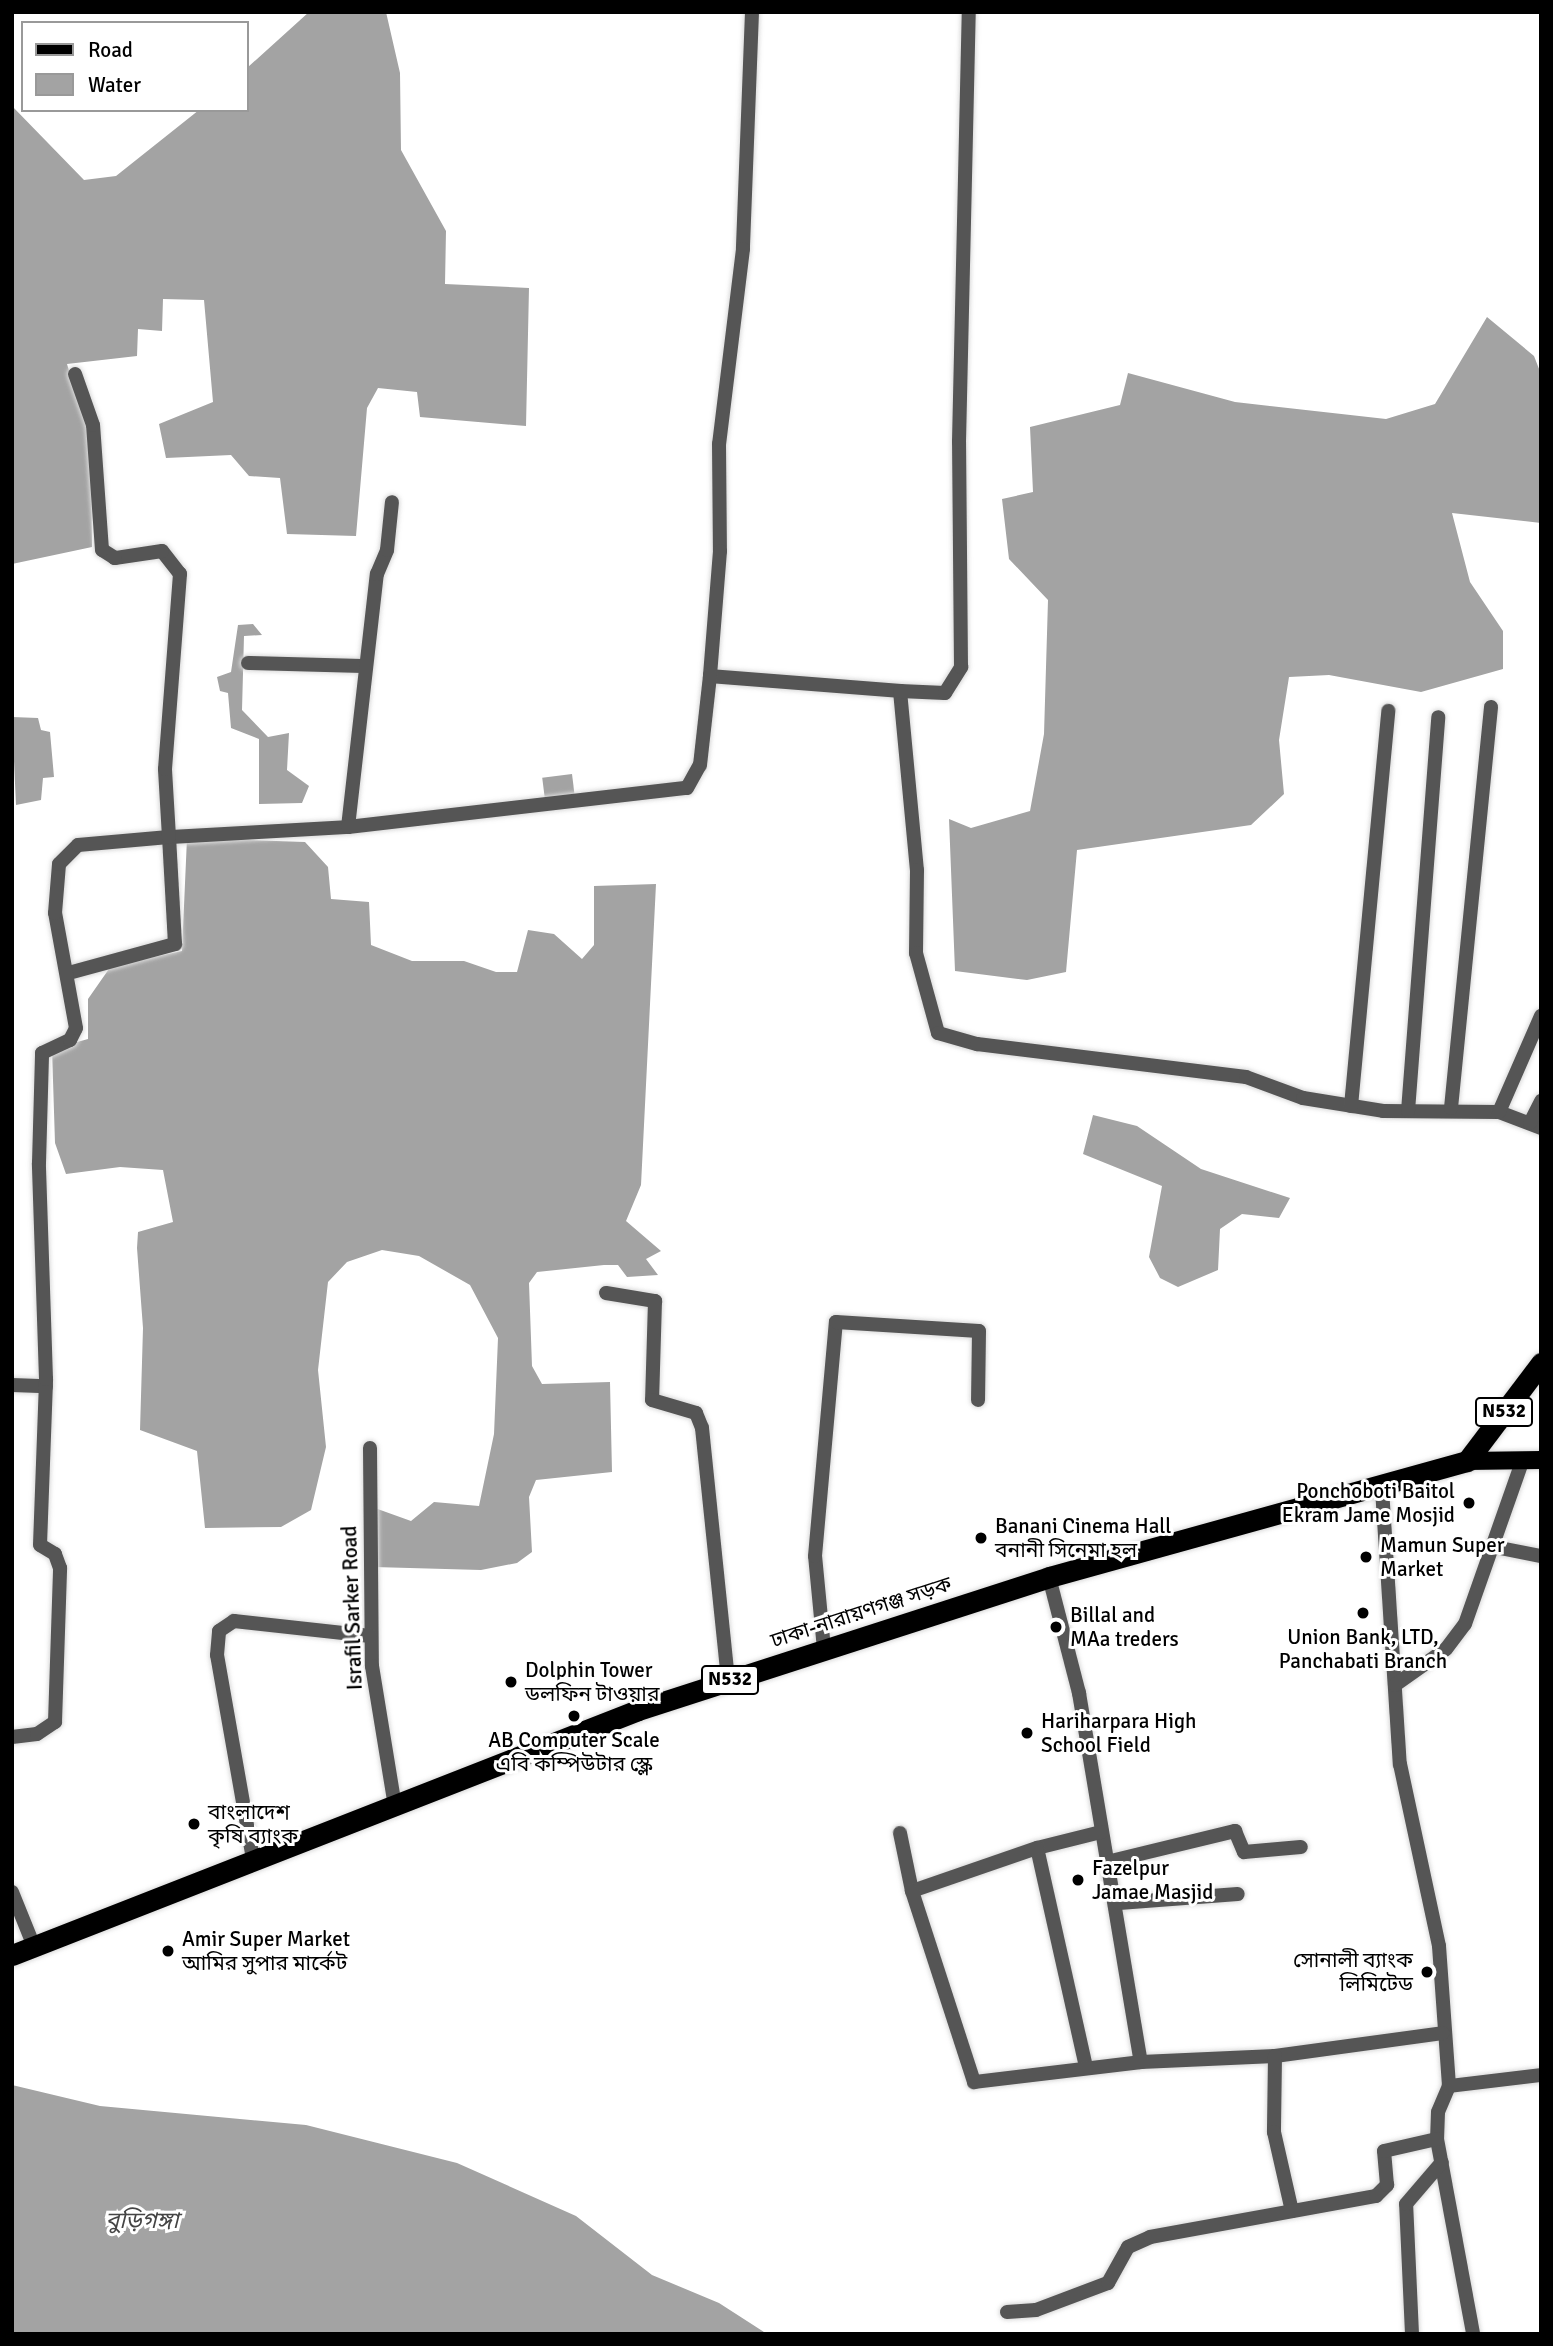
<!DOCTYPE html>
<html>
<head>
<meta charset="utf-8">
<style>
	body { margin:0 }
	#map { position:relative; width:1553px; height:2346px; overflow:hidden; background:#fff; font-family:Signika,"Noto Sans Bengali",sans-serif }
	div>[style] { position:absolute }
	.water>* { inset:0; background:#a3a3a3; transform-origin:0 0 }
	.roads { filter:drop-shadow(0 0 2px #dbdbdb) drop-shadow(0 0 2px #dbdbdb) }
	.street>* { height:14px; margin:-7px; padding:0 7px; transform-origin:7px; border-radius:7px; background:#555 }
	.primary>* { height:18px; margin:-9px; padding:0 9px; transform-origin:9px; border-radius:9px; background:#000 }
	.highway>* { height:21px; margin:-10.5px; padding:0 10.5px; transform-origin:10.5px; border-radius:10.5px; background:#000 }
	.dots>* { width:19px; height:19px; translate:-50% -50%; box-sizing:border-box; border:4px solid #fff; border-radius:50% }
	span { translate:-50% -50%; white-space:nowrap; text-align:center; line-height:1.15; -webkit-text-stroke:6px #fff; paint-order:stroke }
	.shield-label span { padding:2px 5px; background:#fff; border:2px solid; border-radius:5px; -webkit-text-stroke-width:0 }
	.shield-label { font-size:19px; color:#000; font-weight:700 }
	.poi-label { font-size:21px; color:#000 }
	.right { translate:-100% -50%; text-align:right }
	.left { translate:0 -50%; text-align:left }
	.street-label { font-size:21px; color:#000 }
	.water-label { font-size:23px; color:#444; font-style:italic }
	.frame { position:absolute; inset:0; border:14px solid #000; pointer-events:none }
	.legend { position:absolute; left:21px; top:21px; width:228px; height:91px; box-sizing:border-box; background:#fff; border:2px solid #999; margin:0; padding:9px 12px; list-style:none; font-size:21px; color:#000 }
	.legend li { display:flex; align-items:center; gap:14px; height:35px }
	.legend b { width:35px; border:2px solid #999 }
</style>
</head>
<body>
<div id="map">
	<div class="water">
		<div style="clip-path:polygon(309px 12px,386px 12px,400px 73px,401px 150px,446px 231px,445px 284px,529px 288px,526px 426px,420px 417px,417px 392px,378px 388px,367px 408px,356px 536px,287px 534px,280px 478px,249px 476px,231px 455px,166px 458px,159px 424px,213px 402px,204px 300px,163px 299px,162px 331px,138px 329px,137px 356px,67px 364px,91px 442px,92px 547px,12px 564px,12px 106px,84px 180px,116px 176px,199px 110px,247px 110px,247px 68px)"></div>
		<div style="clip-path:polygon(1487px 317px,1534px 356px,1541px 374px,1541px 523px,1452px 513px,1470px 582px,1503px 631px,1503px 669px,1421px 692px,1329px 675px,1289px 677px,1279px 740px,1284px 794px,1251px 825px,1077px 850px,1066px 972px,1027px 980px,955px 971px,949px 819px,971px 828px,1030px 811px,1044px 734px,1048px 600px,1009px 559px,1002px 499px,1033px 492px,1030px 427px,1120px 405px,1128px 373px,1235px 402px,1386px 419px,1435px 404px)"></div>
		<div style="clip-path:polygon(253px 624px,262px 635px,244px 636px,242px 710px,268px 737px,289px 733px,287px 770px,309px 786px,302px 803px,259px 804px,259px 739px,231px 728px,228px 693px,220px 691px,217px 677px,231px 672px,238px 625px)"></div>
		<div style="clip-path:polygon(12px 717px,38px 718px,41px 730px,50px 732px,54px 777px,43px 778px,41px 800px,16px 805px)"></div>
		<div style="left:572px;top:774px;width:25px;height:30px;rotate:83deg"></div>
		<div style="clip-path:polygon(187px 838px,305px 842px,328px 867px,331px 899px,369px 902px,371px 945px,412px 961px,464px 961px,496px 972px,517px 972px,528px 930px,554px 934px,582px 959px,594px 945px,594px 886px,656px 884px,641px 1185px,626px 1221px,661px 1251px,646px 1259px,658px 1275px,627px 1277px,618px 1265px,604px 1265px,537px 1272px,529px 1283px,532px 1366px,542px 1384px,610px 1382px,612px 1472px,536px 1480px,529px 1497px,532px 1552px,517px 1563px,481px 1570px,374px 1567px,372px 1507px,411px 1521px,434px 1502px,479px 1506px,494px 1434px,498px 1338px,470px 1285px,419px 1256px,382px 1250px,347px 1262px,328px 1282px,318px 1370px,326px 1447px,311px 1510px,281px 1527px,205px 1528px,197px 1451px,140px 1430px,143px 1328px,137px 1248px,138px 1232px,173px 1222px,163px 1170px,120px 1167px,66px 1174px,55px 1143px,52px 1049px,88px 1039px,88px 999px,111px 966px,182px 951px)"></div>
		<div style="clip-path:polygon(1093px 1115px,1137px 1126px,1201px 1169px,1290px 1198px,1279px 1218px,1242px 1214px,1220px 1229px,1218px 1270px,1178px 1287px,1160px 1278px,1149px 1257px,1162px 1186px,1083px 1154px)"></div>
		<div style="clip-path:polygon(12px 2085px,100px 2106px,306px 2125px,457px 2163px,576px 2216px,652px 2275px,719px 2303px,767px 2334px,12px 2334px)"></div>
	</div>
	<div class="roads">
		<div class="street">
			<div style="left:752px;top:12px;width:237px;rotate:92.2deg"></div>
			<div style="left:743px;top:249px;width:196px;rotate:97deg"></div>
			<div style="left:719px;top:444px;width:107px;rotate:89.5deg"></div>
			<div style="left:720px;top:551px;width:125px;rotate:94.6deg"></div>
			<div style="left:710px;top:676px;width:191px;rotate:4.5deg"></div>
			<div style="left:900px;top:691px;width:180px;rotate:84.6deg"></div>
			<div style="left:917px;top:870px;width:83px;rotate:90.7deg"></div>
			<div style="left:916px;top:953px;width:83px;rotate:74.6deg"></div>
			<div style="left:938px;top:1033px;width:41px;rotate:15.8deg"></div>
			<div style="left:977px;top:1044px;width:271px;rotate:7deg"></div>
			<div style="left:1246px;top:1077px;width:61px;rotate:20.2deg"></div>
			<div style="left:1303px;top:1098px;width:81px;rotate:9.2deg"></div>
			<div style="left:1383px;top:1111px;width:116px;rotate:0.5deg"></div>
			<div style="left:1499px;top:1112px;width:45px;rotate:20.9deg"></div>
			<div style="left:248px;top:663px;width:117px;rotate:1.5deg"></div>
			<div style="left:900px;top:691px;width:45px;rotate:2.5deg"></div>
			<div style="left:945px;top:693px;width:31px;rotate:-58deg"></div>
			<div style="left:961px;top:667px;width:225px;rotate:-90.5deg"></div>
			<div style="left:959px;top:442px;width:430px;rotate:-88.7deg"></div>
			<div style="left:348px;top:827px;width:255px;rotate:-83.5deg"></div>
			<div style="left:377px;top:574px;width:26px;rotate:-67deg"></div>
			<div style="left:387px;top:550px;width:48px;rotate:-84.1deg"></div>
			<div style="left:69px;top:973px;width:110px;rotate:-15.3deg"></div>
			<div style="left:175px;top:944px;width:107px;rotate:-93.2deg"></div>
			<div style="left:169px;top:837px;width:179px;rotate:-3.2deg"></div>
			<div style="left:348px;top:827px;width:341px;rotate:-6.6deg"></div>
			<div style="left:687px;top:788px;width:26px;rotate:-61deg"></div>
			<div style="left:700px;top:765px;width:90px;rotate:-83.6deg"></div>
			<div style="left:1351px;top:1106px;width:397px;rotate:-84.6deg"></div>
			<div style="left:1451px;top:1108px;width:403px;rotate:-84.3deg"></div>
			<div style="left:1408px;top:1111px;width:395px;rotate:-85.6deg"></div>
			<div style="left:1499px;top:1112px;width:105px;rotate:-66.4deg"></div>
			<div style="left:1530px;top:1123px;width:25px;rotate:-63deg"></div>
			<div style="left:606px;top:1293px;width:50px;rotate:9.3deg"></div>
			<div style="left:655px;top:1301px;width:99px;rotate:91.7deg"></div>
			<div style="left:652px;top:1400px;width:46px;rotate:16.5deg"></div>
			<div style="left:696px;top:1413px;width:16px;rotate:68deg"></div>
			<div style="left:702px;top:1428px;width:254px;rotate:84.1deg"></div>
			<div style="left:12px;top:1385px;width:34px;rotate:2deg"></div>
			<div style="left:370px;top:1448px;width:218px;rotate:89.5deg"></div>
			<div style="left:372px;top:1666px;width:143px;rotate:80.7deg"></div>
			<div style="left:1382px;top:1489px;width:276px;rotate:86.3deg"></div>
			<div style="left:1400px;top:1764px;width:186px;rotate:77.9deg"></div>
			<div style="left:1439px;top:1946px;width:140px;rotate:85.9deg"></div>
			<div style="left:1449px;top:2086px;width:28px;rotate:113deg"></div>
			<div style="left:1438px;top:2112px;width:27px;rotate:92deg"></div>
			<div style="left:1437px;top:2139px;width:198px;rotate:79.5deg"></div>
			<div style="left:1495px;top:1547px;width:47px;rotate:11.1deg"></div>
			<div style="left:1049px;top:1577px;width:120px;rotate:75.5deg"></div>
			<div style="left:1079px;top:1693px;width:374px;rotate:80.5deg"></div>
			<div style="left:1141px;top:2062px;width:134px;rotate:-2.6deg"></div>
			<div style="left:1275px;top:2056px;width:169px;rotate:-7.8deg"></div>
			<div style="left:824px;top:1649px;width:93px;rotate:-95.5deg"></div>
			<div style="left:815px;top:1556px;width:235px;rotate:-84.9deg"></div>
			<div style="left:836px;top:1322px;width:143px;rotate:3.6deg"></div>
			<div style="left:979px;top:1331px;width:69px;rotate:90.8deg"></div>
			<div style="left:1395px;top:1685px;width:62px;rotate:-35.2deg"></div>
			<div style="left:1446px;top:1649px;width:31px;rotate:-53deg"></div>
			<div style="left:1465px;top:1624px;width:175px;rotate:-70.6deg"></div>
			<div style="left:12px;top:1737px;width:25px;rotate:-7deg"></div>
			<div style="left:37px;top:1734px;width:22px;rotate:-34deg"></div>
			<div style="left:55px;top:1722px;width:154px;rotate:-88.1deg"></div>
			<div style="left:60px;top:1568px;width:15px;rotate:-110deg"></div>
			<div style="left:55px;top:1554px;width:17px;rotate:-149deg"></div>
			<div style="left:40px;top:1545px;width:166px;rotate:-87.9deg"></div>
			<div style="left:46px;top:1379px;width:216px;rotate:-91.9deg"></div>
			<div style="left:39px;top:1163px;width:110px;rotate:-88.4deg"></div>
			<div style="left:42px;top:1053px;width:31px;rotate:-25deg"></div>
			<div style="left:70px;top:1040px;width:13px;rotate:-63deg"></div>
			<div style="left:76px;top:1028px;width:117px;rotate:-100.3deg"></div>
			<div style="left:55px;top:913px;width:49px;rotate:-85.3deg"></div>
			<div style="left:59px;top:864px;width:27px;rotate:-45deg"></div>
			<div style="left:78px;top:845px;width:91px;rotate:-5deg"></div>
			<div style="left:169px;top:837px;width:68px;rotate:-93.4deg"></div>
			<div style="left:165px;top:769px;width:196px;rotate:-85.6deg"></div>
			<div style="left:180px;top:574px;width:29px;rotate:-128deg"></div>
			<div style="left:162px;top:551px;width:48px;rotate:171.5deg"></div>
			<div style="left:115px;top:558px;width:15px;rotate:-148deg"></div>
			<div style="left:102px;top:550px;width:125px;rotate:-94.1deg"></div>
			<div style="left:93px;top:425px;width:54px;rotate:-109.4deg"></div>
			<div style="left:900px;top:1833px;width:59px;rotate:78.3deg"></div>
			<div style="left:1037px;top:1848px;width:66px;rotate:-14deg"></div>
			<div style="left:253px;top:1859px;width:207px;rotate:-100deg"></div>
			<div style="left:217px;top:1655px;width:24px;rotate:-85deg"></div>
			<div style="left:219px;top:1631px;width:18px;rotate:-34deg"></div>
			<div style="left:234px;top:1621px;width:137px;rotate:6.3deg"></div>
			<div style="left:1111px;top:1861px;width:128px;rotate:-13.6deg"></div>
			<div style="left:1235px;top:1831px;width:23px;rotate:67deg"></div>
			<div style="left:1244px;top:1852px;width:57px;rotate:-5deg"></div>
			<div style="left:12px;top:1892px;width:61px;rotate:68deg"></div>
			<div style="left:1119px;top:1903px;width:119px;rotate:-4.3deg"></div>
			<div style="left:1275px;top:2056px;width:76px;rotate:90.8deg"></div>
			<div style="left:1274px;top:2132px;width:81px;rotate:77.2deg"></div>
			<div style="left:1086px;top:2067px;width:224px;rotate:-102.6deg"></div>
			<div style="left:1037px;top:1848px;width:132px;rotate:161deg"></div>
			<div style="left:912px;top:1891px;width:201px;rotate:72deg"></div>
			<div style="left:974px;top:2082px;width:168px;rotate:-6.8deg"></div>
			<div style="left:1449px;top:2086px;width:93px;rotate:-6.8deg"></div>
			<div style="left:1007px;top:2312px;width:29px;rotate:-4deg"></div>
			<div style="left:1036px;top:2310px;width:77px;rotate:-20.6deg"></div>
			<div style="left:1108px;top:2283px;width:41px;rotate:-60.9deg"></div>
			<div style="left:1128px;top:2247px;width:24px;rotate:-24deg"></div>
			<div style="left:1150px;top:2237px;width:230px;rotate:-10.3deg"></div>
			<div style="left:1376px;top:2196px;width:16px;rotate:-45deg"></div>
			<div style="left:1387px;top:2185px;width:34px;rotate:-95deg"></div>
			<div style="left:1384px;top:2151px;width:54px;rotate:-12.8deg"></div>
			<div style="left:1412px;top:2334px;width:130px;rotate:-92.6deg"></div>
			<div style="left:1406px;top:2204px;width:55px;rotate:-49.4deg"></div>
		</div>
		<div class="primary">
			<div style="left:1467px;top:1461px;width:74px;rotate:-0.8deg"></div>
		</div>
		<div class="highway">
			<div style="left:12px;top:1955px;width:672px;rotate:-21.37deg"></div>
			<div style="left:638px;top:1710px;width:432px;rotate:-17.9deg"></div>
			<div style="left:1049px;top:1577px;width:434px;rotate:-15.5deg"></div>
			<div style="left:1467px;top:1461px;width:123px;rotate:-52.9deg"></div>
		</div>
	</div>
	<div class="dots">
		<div style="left:1469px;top:1503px;background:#000"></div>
		<div style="left:981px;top:1538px;background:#000"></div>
		<div style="left:1366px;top:1557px;background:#000"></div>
		<div style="left:1363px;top:1613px;background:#000"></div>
		<div style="left:1056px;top:1627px;background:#000"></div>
		<div style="left:511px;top:1682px;background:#000"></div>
		<div style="left:574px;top:1716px;background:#000"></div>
		<div style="left:1027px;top:1733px;background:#000"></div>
		<div style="left:194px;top:1824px;background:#000"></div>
		<div style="left:1078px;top:1880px;background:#000"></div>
		<div style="left:168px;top:1951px;background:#000"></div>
		<div style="left:1427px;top:1972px;background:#000"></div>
	</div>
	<div class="shield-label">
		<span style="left:1504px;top:1412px">N532</span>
		<span style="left:730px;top:1680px">N532</span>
	</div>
	<div class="poi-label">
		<span class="right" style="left:1455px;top:1503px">Ponchoboti Baitol<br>Ekram Jame Mosjid</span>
		<span class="left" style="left:995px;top:1538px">Banani Cinema Hall<br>বনানী সিনেমা হল</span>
		<span class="left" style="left:1380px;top:1557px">Mamun Super<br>Market</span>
		<span class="left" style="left:1070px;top:1627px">Billal and<br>MAa treders</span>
		<span style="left:1363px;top:1649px">Union Bank, LTD,<br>Panchabati Branch</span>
		<span class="left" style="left:525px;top:1682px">Dolphin Tower<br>ডলফিন টাওয়ার</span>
		<span class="left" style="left:1041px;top:1733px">Hariharpara High<br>School Field</span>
		<span style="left:574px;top:1752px">AB Computer Scale<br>এবি কম্পিউটার স্কেল</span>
		<span class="left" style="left:208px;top:1824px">বাংলাদেশ<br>কৃষি ব্যাংক</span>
		<span class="left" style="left:1092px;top:1880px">Fazelpur<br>Jamae Masjid</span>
		<span class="left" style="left:182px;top:1951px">Amir Super Market<br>আমির সুপার মার্কেট</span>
		<span class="right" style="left:1413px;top:1972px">সোনালী ব্যাংক<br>লিমিটেড</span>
	</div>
	<div class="street-label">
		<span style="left:352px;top:1608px;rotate:-92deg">Israfil Sarker Road</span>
		<span style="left:861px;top:1612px;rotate:-18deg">ঢাকা-নারায়ণগঞ্জ সড়ক</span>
	</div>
	<div class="water-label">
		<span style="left:142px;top:2221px">বুড়িগঙ্গা</span>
	</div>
	<div class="frame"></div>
	<ul class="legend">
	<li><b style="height:9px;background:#000"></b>Road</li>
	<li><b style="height:19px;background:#a3a3a3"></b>Water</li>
	</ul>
</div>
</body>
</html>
